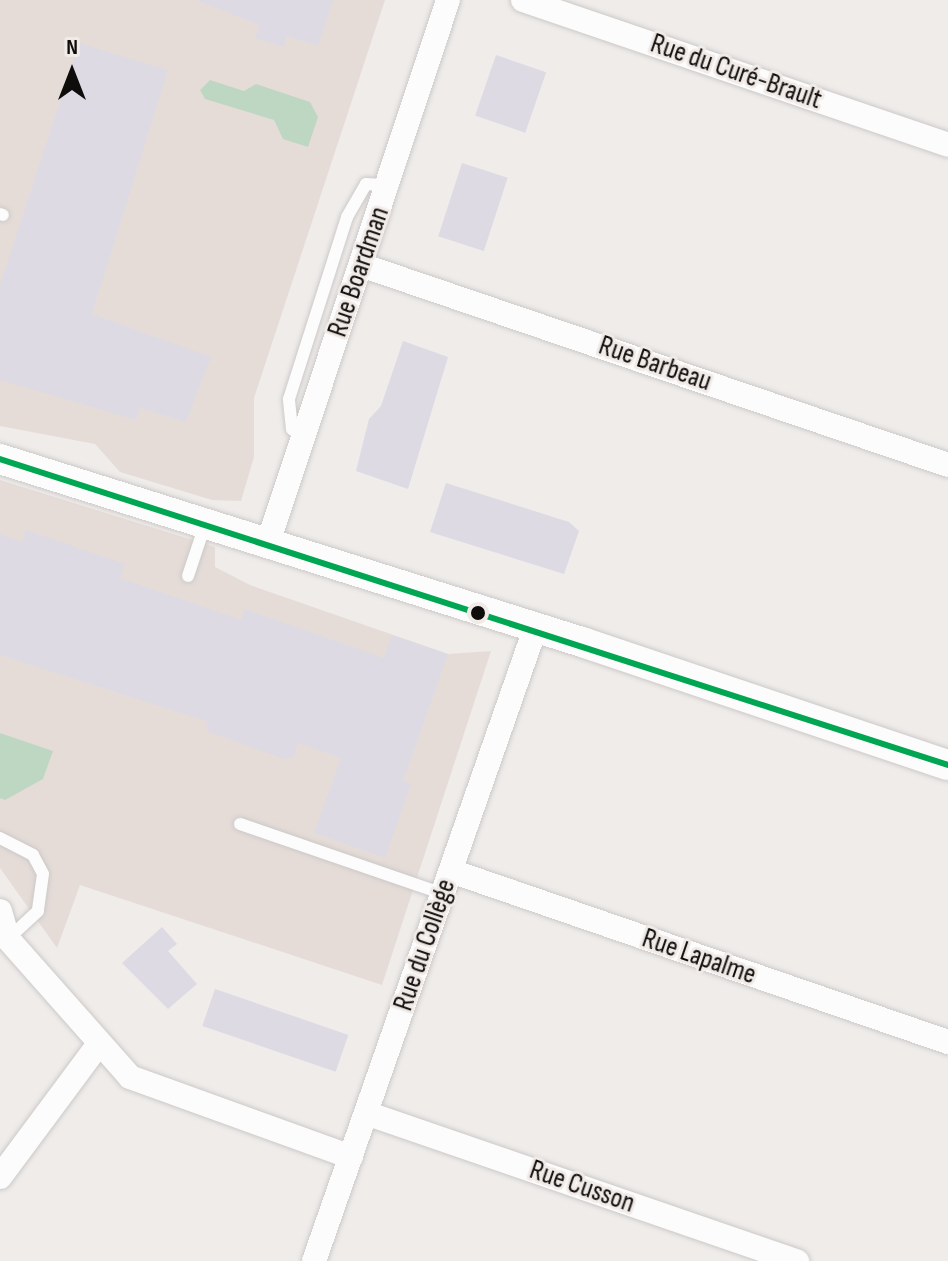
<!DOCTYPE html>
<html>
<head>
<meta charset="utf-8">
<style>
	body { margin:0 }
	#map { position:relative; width:948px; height:1261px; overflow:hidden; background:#efecea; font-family:"Sofia Sans Condensed",sans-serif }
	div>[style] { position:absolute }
	.built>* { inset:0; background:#e5dcd8 }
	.green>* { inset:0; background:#bed7c3 }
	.building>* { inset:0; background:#dddae4; transform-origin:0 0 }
	.roads { filter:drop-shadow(0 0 2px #ccc9c8) drop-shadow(0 0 2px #ccc9c8) }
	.service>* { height:12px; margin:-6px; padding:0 6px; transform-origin:6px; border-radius:6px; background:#fdfcfc }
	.minor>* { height:24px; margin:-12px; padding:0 12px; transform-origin:12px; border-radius:12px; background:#fdfcfc }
	.tertiary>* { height:30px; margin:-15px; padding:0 15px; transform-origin:15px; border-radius:15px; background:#fdfcfc }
	.bus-1>* { height:6px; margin:-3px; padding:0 3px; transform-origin:3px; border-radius:3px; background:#00a651 }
	.dots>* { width:22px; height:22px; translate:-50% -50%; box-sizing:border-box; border:4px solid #f1ebe8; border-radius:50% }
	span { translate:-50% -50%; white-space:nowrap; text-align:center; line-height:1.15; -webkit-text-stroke:6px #f1ebe8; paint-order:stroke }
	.street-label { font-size:28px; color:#0f0d0c }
	.north { position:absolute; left:32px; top:32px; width:80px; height:80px; -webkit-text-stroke:6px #f1ebe8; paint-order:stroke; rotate:0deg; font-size:22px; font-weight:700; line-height:32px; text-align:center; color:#0f0d0c }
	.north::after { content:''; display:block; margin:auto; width:28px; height:36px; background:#0f0d0c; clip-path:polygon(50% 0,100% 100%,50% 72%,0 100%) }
</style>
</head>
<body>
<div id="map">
	<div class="built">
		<div style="clip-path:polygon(0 0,385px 0,254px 398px,254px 457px,241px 501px,212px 500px,120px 472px,95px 444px,0 426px)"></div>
		<div style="clip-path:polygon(0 480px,215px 547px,215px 567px,250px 585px,448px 654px,491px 651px,382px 985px,80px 885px,57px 948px,0 868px)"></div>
	</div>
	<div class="green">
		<div style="clip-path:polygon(210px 80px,244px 91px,256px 84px,310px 102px,318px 117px,308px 147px,283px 139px,274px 120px,205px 99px,200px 90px)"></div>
		<div style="clip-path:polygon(0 733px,53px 751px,43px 779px,5px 800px,0 798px)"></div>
	</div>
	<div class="building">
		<div style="clip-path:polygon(196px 0,333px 0,318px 46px,287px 36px,284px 47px,255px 38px,259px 25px)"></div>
		<div style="clip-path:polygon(79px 43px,168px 70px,92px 314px,211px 357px,186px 422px,140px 408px,136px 420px,0 380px,0 285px)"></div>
		<div style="left:496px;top:55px;width:53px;height:64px;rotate:19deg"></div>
		<div style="left:462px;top:163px;width:48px;height:77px;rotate:18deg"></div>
		<div style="clip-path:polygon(403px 341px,448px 357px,408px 489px,356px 471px,369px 419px,381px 406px)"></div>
		<div style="clip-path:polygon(446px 483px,569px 522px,579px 531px,564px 574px,430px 532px)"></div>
		<div style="clip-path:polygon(26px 530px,125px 564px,120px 578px,241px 620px,245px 609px,384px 658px,392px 635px,448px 654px,403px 781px,411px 784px,385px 858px,314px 833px,341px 758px,298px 743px,294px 757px,285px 759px,208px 732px,206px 721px,0 655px,0 534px,22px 542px)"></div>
		<div style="clip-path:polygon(162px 927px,177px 944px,168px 951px,197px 984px,168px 1009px,122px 963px)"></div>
		<div style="left:215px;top:989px;width:141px;height:39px;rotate:19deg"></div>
	</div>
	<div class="roads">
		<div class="service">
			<div style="left:0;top:214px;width:3px;rotate:18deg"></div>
			<div style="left:303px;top:438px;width:14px;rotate:-141deg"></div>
			<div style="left:292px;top:429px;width:30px;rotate:-96deg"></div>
			<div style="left:289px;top:399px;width:191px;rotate:-72.3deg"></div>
			<div style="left:347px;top:217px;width:38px;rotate:-60deg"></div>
			<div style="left:366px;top:184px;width:22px;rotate:3deg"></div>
			<div style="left:188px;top:576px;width:54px;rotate:-71.6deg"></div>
			<div style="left:240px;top:824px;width:215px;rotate:19deg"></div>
			<div style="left:0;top:838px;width:37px;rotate:27deg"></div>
			<div style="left:33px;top:855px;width:21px;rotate:62deg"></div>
			<div style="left:43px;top:874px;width:37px;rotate:98deg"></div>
			<div style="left:38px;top:911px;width:41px;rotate:137deg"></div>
		</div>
		<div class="minor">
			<div style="left:523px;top:0;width:449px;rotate:18.8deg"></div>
			<div style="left:361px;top:265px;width:620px;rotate:18.81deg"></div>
			<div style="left:268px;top:543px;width:572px;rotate:-71.66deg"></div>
			<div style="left:451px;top:871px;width:526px;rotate:18.99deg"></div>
			<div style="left:0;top:911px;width:29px;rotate:74deg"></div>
			<div style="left:8px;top:939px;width:184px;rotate:48.5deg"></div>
			<div style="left:130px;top:1077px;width:235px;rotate:19.9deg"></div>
			<div style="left:366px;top:1113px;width:456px;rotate:19deg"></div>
			<div style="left:0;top:1177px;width:164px;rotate:-53.4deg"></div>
			<div style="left:314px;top:1261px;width:670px;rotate:-70.73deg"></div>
		</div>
		<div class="tertiary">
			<div style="left:0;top:459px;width:613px;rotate:17.46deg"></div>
			<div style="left:585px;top:643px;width:383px;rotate:18.6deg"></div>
		</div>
	</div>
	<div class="bus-1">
		<div style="left:0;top:459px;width:996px;rotate:17.89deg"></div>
	</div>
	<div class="dots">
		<div style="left:478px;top:613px;background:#0f0d0c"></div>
	</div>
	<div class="street-label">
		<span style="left:736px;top:72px;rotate:19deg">Rue du Curé-Brault</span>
		<span style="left:359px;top:272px;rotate:-71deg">Rue Boardman</span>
		<span style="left:655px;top:364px;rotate:19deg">Rue Barbeau</span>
		<span style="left:425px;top:945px;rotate:-71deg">Rue du Collège</span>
		<span style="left:699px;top:957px;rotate:19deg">Rue Lapalme</span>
		<span style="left:582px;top:1187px;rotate:19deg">Rue Cusson</span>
	</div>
	<div class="north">N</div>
</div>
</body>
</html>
